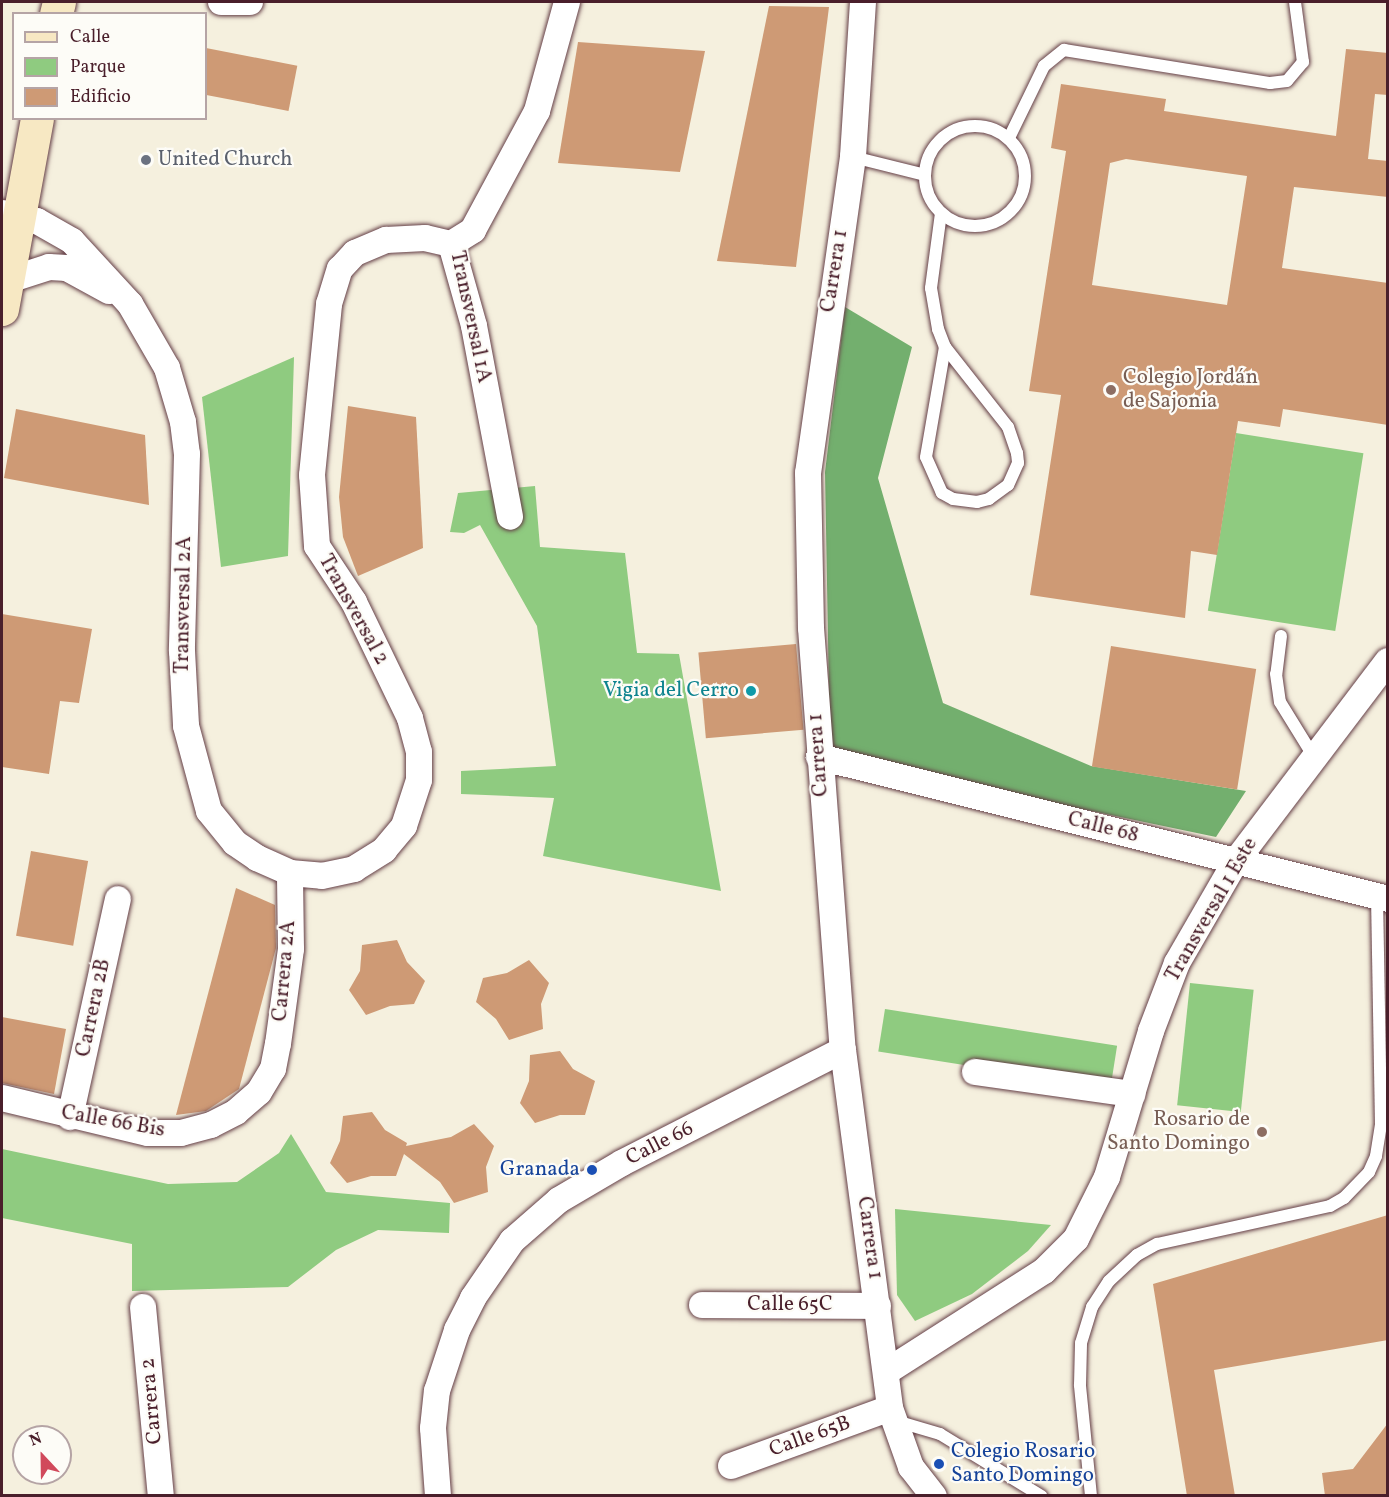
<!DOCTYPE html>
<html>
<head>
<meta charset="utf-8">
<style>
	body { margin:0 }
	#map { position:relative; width:1389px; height:1497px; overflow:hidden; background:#f5f0de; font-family:Vollkorn,serif }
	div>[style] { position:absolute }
	.green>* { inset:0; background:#8fcb80; transform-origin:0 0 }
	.forest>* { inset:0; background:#73af6e }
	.building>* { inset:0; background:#ce9a75; transform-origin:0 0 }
	.roads { filter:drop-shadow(0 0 2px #643e46) drop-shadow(0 0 2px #643e46) }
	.lane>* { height:12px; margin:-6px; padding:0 6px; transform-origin:6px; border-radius:6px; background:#fff }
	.lane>.ring { margin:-6px; padding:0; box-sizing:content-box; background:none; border:12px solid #fff; border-radius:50% }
	.street>* { height:26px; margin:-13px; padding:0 13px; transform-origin:13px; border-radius:13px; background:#fff }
	.secondary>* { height:33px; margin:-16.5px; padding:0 16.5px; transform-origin:16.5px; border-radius:16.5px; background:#f7e8c3 }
	.dots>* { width:16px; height:16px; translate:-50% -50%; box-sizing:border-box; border:3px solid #fdfcf7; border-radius:50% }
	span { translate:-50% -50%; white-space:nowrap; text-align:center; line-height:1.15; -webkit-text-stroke:4.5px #fdfcf7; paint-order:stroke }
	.worship-label { font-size:21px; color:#5b616d }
	.left { translate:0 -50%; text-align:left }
	.street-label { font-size:21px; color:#4a1f2b }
	.education-label { font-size:21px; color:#785e54 }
	.right { translate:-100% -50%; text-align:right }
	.culture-label { font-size:21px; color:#0d838f }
	.transit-label { font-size:21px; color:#164399 }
	.frame { position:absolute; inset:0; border:3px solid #4a1f2b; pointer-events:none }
	.legend { position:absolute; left:12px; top:12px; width:195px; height:108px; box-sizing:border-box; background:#fdfcf7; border:2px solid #b5a4a5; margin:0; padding:8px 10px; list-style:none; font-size:18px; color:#4a1f2b }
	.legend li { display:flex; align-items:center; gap:12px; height:30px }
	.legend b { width:30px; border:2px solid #b5a4a5 }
	.north { position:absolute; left:12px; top:1425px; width:60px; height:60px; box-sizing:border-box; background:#fdfcf7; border:2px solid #b5a4a5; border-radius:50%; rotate:338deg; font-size:16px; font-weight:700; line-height:24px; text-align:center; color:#4a1f2b }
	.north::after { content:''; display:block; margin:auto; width:21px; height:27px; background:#d1495b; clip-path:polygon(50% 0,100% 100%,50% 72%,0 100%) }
</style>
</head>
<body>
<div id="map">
	<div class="green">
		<div style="clip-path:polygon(294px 357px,288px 556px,221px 567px,202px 397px)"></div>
		<div style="left:1236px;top:433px;width:129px;height:180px;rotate:9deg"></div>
		<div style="clip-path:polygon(535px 486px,540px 547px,625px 553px,637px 653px,679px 654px,721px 891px,543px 856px,554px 798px,461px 794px,461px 771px,556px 766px,537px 626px,480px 525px,464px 533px,450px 532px,458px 493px)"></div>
		<div style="left:1190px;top:983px;width:64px;height:123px;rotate:6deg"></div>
		<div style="left:885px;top:1009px;width:235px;height:43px;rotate:9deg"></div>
		<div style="clip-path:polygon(291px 1134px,326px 1192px,450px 1203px,449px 1233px,378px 1230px,336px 1250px,288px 1287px,132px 1291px,132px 1244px,2px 1218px,2px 1149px,168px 1184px,237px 1182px,279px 1153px)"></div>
		<div style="clip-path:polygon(895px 1209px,1051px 1225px,1028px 1251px,972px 1294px,915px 1321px,897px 1295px)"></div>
	</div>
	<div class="forest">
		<div style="clip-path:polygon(845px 307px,912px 347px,878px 478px,943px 703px,1091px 766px,1246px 791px,1216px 837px,977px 787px,830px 749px,825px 472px)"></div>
	</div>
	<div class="building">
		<div style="clip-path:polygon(769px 6px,829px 7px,796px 267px,717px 261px)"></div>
		<div style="clip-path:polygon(578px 42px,705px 51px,680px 172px,558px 163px)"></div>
		<div style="left:206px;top:48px;width:93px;height:46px;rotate:11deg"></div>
		<div style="clip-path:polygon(evenodd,1346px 49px,1388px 53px,1388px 95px,1375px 94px,1368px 159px,1388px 161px,1388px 197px,1294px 187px,1282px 268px,1388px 283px,1388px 425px,1283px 409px,1280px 427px,1238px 421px,1217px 555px,1191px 551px,1185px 618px,1030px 595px,1061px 395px,1029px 391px,1066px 151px,1051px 148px,1061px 84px,1166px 99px,1164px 111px,1336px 136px,1346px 49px,1126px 159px,1247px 176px,1227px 305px,1092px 285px,1110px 163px,1126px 159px)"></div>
		<div style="clip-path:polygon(348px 406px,416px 417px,423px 548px,358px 576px,343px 537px,339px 497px)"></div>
		<div style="clip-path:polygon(16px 409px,145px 435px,149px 505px,4px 478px)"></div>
		<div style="clip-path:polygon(2px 614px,92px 629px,79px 703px,60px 701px,49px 774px,2px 767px)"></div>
		<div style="left:796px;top:644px;width:86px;height:98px;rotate:85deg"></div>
		<div style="left:1111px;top:646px;width:147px;height:122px;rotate:9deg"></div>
		<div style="left:31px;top:851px;width:58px;height:86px;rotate:10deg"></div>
		<div style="clip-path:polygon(236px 888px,275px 905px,276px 948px,239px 1089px,206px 1111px,176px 1115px)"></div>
		<div style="clip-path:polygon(397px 940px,407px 962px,425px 981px,414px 1004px,390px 1006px,366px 1015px,349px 990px,360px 971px,362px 945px)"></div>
		<div style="clip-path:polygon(529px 960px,549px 983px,541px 1004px,543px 1029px,509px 1040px,496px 1019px,476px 1002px,483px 978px,507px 973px)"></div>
		<div style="clip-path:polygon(2px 1017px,66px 1029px,54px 1094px,2px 1083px)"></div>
		<div style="clip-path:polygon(560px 1051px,573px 1069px,595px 1081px,585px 1115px,560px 1115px,535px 1123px,520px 1103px,529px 1081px,530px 1055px)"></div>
		<div style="clip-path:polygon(372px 1112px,385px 1130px,407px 1143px,406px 1146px,451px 1137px,474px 1124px,494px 1146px,486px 1167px,488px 1192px,454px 1203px,440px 1182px,404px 1154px,396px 1176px,371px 1176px,347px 1183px,330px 1163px,340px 1141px,343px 1116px)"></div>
		<div style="clip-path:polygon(1388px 1215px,1388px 1340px,1214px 1370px,1235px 1496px,1187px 1496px,1153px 1284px)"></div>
		<div style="clip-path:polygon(1388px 1423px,1388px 1496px,1325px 1496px,1322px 1473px,1353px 1469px)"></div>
	</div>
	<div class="roads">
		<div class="lane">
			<div class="ring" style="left:925px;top:126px;width:88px;height:88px"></div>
			<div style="left:1009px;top:138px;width:80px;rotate:-64.1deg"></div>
			<div style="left:1044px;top:66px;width:26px;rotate:-39deg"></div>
			<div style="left:1064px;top:50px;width:209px;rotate:9.1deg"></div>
			<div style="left:1270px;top:83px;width:17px;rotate:-7deg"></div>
			<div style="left:1287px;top:81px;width:25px;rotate:-50deg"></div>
			<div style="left:1303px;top:62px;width:61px;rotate:-97.6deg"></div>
			<div style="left:853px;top:157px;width:74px;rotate:14deg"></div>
			<div style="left:941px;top:213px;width:76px;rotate:97.6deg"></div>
			<div style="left:931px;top:288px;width:42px;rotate:80.3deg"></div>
			<div style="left:938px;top:329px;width:19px;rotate:69deg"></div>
			<div style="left:945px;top:347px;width:102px;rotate:51.8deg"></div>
			<div style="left:1008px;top:427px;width:28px;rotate:71deg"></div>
			<div style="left:1017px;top:453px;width:10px;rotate:84deg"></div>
			<div style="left:1018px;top:463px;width:24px;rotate:114deg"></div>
			<div style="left:1008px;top:485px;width:24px;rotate:144deg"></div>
			<div style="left:989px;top:499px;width:12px;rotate:166deg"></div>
			<div style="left:977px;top:502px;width:24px;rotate:-173deg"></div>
			<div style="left:953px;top:499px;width:13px;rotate:-151deg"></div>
			<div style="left:942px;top:493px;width:39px;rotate:-114deg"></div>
			<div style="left:926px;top:457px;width:112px;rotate:-80.2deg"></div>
			<div style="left:1281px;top:636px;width:38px;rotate:97deg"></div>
			<div style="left:1276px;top:674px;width:28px;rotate:82deg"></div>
			<div style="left:1280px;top:702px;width:65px;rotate:58.3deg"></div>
			<div style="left:896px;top:1421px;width:46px;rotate:16.5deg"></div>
			<div style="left:940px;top:1434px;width:119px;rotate:31.5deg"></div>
			<div style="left:1091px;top:1496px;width:112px;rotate:-95.7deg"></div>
			<div style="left:1080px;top:1385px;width:42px;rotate:-88.6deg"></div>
			<div style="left:1081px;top:1343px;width:38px;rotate:-73deg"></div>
			<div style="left:1092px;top:1307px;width:31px;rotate:-57deg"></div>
			<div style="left:1109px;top:1281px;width:38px;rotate:-43deg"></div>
			<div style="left:1137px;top:1255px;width:23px;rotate:-29deg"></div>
			<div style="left:1157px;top:1244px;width:177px;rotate:-12.4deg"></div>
			<div style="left:1330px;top:1206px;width:16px;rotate:-30deg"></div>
			<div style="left:1344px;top:1198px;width:36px;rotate:-46deg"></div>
			<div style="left:1369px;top:1172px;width:17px;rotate:-66deg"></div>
			<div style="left:1376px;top:1156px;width:31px;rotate:-81deg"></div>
			<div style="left:1381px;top:1125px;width:228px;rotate:-91deg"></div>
		</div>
		<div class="street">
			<div style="left:221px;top:2px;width:29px"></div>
			<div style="left:863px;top:2px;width:155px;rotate:93.7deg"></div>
			<div style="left:853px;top:157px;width:319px;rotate:98.1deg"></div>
			<div style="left:808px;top:473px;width:155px;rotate:88.9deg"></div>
			<div style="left:811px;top:628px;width:423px;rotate:85.7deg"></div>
			<div style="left:843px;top:1050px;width:361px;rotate:82.5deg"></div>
			<div style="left:890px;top:1408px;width:63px;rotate:70.4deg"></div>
			<div style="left:911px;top:1467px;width:37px;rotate:52deg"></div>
			<div style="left:2px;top:213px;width:36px;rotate:13deg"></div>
			<div style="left:37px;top:221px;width:40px;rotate:29.7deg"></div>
			<div style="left:72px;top:241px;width:86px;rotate:47.4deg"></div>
			<div style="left:130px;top:304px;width:74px;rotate:60deg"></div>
			<div style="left:167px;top:368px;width:56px;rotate:73.5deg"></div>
			<div style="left:183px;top:422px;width:32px;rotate:83deg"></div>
			<div style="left:187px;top:454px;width:197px;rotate:91.5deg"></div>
			<div style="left:182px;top:651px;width:75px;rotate:86.9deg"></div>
			<div style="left:186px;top:726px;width:88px;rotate:74.9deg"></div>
			<div style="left:209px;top:811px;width:41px;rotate:50.9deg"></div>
			<div style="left:235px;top:843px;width:27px;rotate:34deg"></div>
			<div style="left:257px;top:858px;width:36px;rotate:24deg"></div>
			<div style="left:290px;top:873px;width:32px;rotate:5deg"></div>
			<div style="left:322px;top:876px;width:33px;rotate:-12deg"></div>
			<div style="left:354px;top:869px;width:36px;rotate:-32deg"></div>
			<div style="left:384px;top:850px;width:31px;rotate:-50deg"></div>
			<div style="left:404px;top:826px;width:48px;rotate:-71.9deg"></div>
			<div style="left:419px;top:780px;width:28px;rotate:-90deg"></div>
			<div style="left:419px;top:752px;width:35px;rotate:-105deg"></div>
			<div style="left:410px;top:718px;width:129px;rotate:-115.8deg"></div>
			<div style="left:354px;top:602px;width:67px;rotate:-123.5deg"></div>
			<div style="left:317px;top:546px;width:71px;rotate:-94deg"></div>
			<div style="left:312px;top:475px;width:172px;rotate:-84.3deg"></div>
			<div style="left:329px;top:304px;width:37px;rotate:-73deg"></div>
			<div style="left:340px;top:269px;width:22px;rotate:-47deg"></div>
			<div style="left:355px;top:253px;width:34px;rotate:-23deg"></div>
			<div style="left:386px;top:240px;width:39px;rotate:-3deg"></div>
			<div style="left:425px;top:238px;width:27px;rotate:13deg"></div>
			<div style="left:451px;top:244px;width:85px;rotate:74.3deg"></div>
			<div style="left:474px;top:326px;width:194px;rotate:79.3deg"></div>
			<div style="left:451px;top:244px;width:26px;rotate:-32deg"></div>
			<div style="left:473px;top:230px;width:135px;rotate:-61.7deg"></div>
			<div style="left:537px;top:111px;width:113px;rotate:-74.6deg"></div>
			<div style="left:6px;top:281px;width:45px;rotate:-18deg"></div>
			<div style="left:49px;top:267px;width:18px;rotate:3deg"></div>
			<div style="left:67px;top:268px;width:48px;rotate:28.7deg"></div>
			<div style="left:819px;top:757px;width:586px;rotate:14.01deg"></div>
			<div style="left:975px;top:1072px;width:159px;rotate:8deg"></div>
			<div style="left:2px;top:1098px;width:150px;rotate:13.5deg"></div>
			<div style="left:148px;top:1133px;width:33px"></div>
			<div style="left:181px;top:1133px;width:31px;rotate:-15deg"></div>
			<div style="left:211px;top:1125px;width:28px;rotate:-27deg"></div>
			<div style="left:236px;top:1112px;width:30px;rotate:-41deg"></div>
			<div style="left:259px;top:1092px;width:27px;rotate:-59deg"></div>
			<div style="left:273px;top:1069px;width:25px;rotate:-79deg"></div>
			<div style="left:278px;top:1044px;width:96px;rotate:-82.2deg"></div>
			<div style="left:291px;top:949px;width:76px;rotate:-90.8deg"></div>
			<div style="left:70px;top:1117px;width:223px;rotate:-77.6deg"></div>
			<div style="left:702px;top:1305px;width:176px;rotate:0.3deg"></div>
			<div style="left:143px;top:1307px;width:190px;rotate:84.6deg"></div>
			<div style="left:886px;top:1372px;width:188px;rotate:-32.6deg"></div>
			<div style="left:1044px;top:1271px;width:45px;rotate:-45deg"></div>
			<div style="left:1076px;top:1239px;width:69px;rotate:-63.4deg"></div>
			<div style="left:1107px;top:1177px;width:152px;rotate:-73.2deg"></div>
			<div style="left:1151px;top:1031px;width:73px;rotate:-69.1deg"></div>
			<div style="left:1177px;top:963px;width:118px;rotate:-60deg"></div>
			<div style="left:1236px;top:861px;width:251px;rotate:-52.8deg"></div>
			<div style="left:731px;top:1466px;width:169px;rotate:-20deg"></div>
			<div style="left:438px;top:1496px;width:68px;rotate:-94.2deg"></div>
			<div style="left:433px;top:1428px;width:37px;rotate:-84deg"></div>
			<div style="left:437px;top:1391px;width:64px;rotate:-71.8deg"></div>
			<div style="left:457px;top:1330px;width:36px;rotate:-63deg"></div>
			<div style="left:473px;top:1298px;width:69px;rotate:-55.6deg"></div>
			<div style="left:512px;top:1241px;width:62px;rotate:-41.1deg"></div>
			<div style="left:559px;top:1200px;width:73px;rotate:-30.4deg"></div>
			<div style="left:622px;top:1163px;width:248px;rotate:-27.1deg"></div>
		</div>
		<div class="secondary">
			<div style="left:56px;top:14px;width:12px;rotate:-76deg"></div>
			<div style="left:2px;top:309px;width:194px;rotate:-79.6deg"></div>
		</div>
	</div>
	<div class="dots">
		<div style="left:146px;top:160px;background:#6b7280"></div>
		<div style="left:1111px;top:390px;background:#8d6e63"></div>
		<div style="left:751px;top:691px;background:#0f9aa8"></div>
		<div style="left:1262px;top:1132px;background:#8d6e63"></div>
		<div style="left:592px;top:1170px;background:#1a4fb4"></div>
		<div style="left:939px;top:1464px;background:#1a4fb4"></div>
	</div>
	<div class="worship-label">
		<span class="left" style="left:158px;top:160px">United Church</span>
	</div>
	<div class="street-label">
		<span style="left:835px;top:271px;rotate:-81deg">Carrera 1</span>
		<span style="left:470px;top:317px;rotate:78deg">Transversal 1A</span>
		<span style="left:184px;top:605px;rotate:-89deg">Transversal 2A</span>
		<span style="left:353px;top:610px;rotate:61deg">Transversal 2</span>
		<span style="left:819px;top:755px;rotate:-94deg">Carrera 1</span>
		<span style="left:1103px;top:828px;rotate:14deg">Calle 68</span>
		<span style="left:1212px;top:910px;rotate:-60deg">Transversal 1 Este</span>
		<span style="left:285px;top:971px;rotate:-85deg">Carrera 2A</span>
		<span style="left:94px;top:1008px;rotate:-78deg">Carrera 2B</span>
		<span style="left:113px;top:1122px;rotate:10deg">Calle 66 Bis</span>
		<span style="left:660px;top:1144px;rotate:-27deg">Calle 66</span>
		<span style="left:869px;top:1238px;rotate:82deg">Carrera 1</span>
		<span style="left:790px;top:1305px">Calle 65C</span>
		<span style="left:152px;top:1401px;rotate:-95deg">Carrera 2</span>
		<span style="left:810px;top:1437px;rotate:-20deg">Calle 65B</span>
	</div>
	<div class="education-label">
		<span class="left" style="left:1123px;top:390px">Colegio Jordán<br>de Sajonia</span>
		<span class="right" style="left:1250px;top:1132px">Rosario de<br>Santo Domingo</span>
	</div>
	<div class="culture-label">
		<span class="right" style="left:739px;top:691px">Vigia del Cerro</span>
	</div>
	<div class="transit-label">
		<span class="right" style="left:580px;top:1170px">Granada</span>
		<span class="left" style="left:951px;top:1464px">Colegio Rosario<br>Santo Domingo</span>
	</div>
	<div class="frame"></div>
	<ul class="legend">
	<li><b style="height:8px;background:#f7e8c3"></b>Calle</li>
	<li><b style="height:16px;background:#8fcb80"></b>Parque</li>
	<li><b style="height:16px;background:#ce9a75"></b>Edificio</li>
	</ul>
	<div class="north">N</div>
</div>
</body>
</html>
